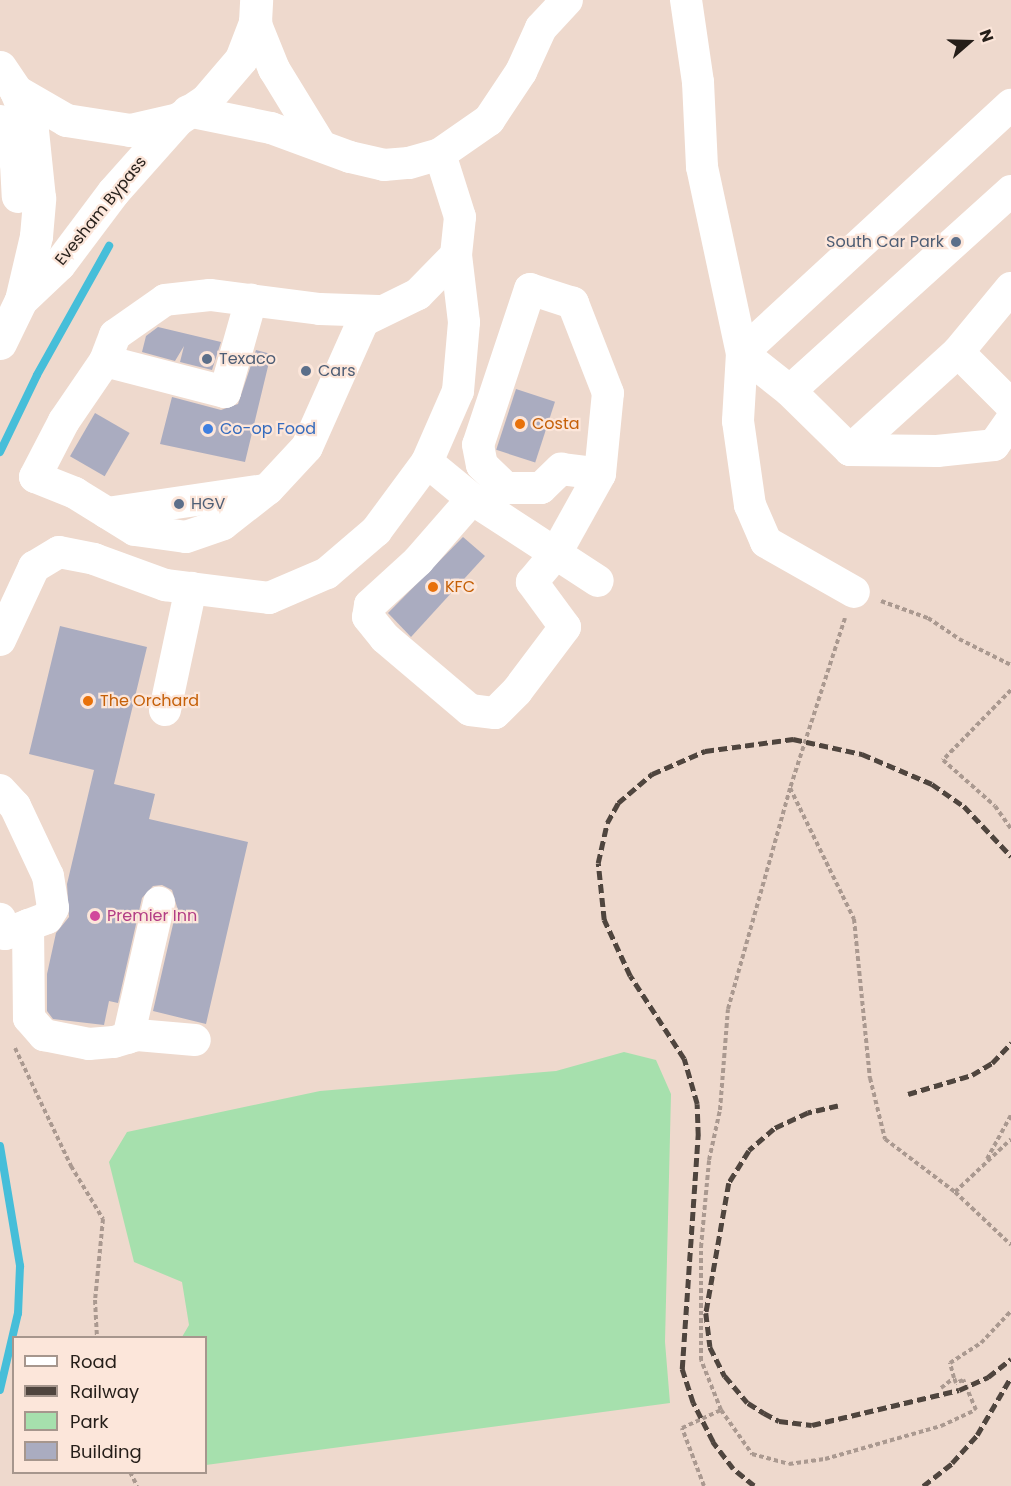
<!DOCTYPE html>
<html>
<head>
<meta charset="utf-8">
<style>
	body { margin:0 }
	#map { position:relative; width:1011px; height:1486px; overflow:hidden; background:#eed9cd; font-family:Poppins,sans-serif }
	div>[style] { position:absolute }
	.green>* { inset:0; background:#a6e0ad }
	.stream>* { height:8px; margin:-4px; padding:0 4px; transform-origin:4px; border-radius:4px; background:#46bed9 }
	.building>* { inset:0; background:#aaacc0; transform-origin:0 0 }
	.path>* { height:4px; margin-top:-2px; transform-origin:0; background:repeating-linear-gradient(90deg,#aa9990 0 4.5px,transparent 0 7.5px) }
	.minor>* { height:32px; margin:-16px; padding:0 16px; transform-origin:16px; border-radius:16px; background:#fff }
	.highway>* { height:33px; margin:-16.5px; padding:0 16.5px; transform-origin:16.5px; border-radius:16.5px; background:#fff }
	.rail>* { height:4.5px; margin-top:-2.25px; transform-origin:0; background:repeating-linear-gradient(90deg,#4f453e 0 9px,transparent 0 13.5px) }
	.dots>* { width:16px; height:16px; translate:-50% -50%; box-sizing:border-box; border:3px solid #fce6da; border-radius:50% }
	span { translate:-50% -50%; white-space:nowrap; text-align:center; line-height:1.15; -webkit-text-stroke:4.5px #fce6da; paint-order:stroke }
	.street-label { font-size:16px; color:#251e19 }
	.service-label { font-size:16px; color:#4e5e75 }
	.right { translate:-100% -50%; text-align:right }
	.left { translate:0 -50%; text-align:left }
	.food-label { font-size:16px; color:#c56008 }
	.shop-label { font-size:16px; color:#366cbe }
	.hotel-label { font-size:16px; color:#b23c85 }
	.legend { position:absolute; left:12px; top:1336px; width:195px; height:138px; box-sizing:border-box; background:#fce6da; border:2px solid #a6968d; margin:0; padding:8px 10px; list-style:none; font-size:18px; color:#251e19 }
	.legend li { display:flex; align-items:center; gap:12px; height:30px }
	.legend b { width:30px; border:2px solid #a6968d }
	.north { position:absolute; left:939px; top:12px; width:60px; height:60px; -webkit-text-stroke:4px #fce6da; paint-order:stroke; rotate:70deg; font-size:16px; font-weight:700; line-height:24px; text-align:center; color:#251e19 }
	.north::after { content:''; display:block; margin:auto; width:21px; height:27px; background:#251e19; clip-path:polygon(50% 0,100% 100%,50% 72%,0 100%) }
</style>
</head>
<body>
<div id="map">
	<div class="green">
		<div style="clip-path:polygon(624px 1052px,656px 1060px,671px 1094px,665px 1342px,670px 1403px,206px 1465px,206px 1338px,182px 1337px,189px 1325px,182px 1282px,134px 1262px,109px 1162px,127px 1132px,320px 1091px,556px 1071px)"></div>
	</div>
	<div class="stream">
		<div style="left:0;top:452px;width:85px;rotate:-64.3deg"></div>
		<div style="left:37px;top:375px;width:148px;rotate:-60.8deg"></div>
		<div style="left:0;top:1146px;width:122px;rotate:80.5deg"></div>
		<div style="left:20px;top:1266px;width:47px;rotate:92.4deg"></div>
		<div style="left:18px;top:1313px;width:79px;rotate:103.2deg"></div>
	</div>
	<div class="building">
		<div style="clip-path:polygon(158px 327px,221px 342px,212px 370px,180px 362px,184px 346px,175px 361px,142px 352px,146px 336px)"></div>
		<div style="clip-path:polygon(256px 350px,271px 354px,245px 462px,160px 444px,172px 397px,221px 410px,238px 404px)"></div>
		<div style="left:516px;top:389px;width:41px;height:64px;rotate:18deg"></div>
		<div style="left:95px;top:413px;width:40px;height:50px;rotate:30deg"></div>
		<div style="clip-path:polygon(463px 537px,485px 556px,411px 637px,388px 613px)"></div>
		<div style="clip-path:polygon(60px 626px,147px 647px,114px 784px,155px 794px,149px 819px,248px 842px,206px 1024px,153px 1011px,177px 907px,172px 890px,162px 885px,153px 886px,142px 898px,118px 1003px,109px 1001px,104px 1025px,53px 1019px,47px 1011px,47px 974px,56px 933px,69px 917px,67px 884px,94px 770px,29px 754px)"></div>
	</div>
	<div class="path">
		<div style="left:881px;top:601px;width:50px;rotate:19.9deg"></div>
		<div style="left:928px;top:618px;width:37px;rotate:34deg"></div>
		<div style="left:959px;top:639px;width:58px;rotate:26.6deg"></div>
		<div style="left:845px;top:618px;width:179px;rotate:107.9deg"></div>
		<div style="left:790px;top:788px;width:146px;rotate:64deg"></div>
		<div style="left:854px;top:919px;width:160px;rotate:84.3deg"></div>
		<div style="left:870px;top:1078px;width:63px;rotate:76.2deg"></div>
		<div style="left:885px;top:1139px;width:88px;rotate:37.1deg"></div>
		<div style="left:955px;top:1192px;width:77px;rotate:43.4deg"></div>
		<div style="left:1011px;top:690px;width:98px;rotate:134.2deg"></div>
		<div style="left:943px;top:760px;width:69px;rotate:41.5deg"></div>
		<div style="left:995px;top:806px;width:28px;rotate:55deg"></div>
		<div style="left:15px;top:1048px;width:131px;rotate:64.6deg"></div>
		<div style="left:71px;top:1166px;width:62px;rotate:58.9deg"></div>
		<div style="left:103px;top:1219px;width:81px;rotate:95.6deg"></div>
		<div style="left:95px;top:1300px;width:38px;rotate:87deg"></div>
		<div style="left:987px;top:1159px;width:50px;rotate:-61.4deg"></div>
		<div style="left:955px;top:1192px;width:77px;rotate:-43.4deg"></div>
		<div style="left:941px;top:1388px;width:16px;rotate:-38deg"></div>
		<div style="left:954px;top:1378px;width:16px;rotate:-105deg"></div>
		<div style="left:950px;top:1363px;width:37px;rotate:-33deg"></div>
		<div style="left:981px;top:1343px;width:44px;rotate:-46.8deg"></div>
		<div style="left:721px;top:1410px;width:54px;rotate:54.8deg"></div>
		<div style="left:752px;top:1454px;width:38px;rotate:15deg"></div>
		<div style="left:789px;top:1464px;width:36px;rotate:-8deg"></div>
		<div style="left:825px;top:1459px;width:121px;rotate:-15.9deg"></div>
		<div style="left:941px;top:1426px;width:38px;rotate:-25deg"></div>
		<div style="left:976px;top:1410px;width:33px;rotate:-113deg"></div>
		<div style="left:963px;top:1380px;width:8px;rotate:157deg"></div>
		<div style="left:956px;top:1383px;width:5px;rotate:-112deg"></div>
		<div style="left:130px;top:1472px;width:16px;rotate:63deg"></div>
		<div style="left:704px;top:1486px;width:62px;rotate:-110.8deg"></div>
		<div style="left:682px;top:1428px;width:43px;rotate:-24.8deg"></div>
		<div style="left:721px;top:1410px;width:54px;rotate:-111.8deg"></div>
		<div style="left:701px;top:1360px;width:113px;rotate:-90deg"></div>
		<div style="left:701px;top:1247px;width:87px;rotate:-84.7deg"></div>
		<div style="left:709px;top:1160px;width:51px;rotate:-77.6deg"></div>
		<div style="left:720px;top:1110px;width:101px;rotate:-85.5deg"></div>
		<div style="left:728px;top:1009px;width:230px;rotate:-74.3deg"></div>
	</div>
	<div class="minor">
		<div style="left:686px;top:0;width:83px;rotate:81.7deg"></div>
		<div style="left:698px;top:82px;width:85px;rotate:87.3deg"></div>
		<div style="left:702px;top:167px;width:190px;rotate:77.9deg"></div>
		<div style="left:742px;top:353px;width:68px;rotate:93.4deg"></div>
		<div style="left:738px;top:421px;width:85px;rotate:81.9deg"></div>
		<div style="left:750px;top:505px;width:40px;rotate:66.6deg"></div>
		<div style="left:766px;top:542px;width:101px;rotate:29.6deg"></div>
		<div style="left:255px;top:22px;width:51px;rotate:68deg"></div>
		<div style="left:274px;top:69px;width:88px;rotate:58.5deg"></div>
		<div style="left:188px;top:111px;width:85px;rotate:11.6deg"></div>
		<div style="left:271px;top:128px;width:84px;rotate:20.2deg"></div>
		<div style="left:350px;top:157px;width:35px;rotate:13deg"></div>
		<div style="left:384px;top:165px;width:25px;rotate:-5deg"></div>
		<div style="left:409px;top:163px;width:32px;rotate:-16deg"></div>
		<div style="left:440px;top:154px;width:60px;rotate:-34.8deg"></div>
		<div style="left:489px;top:120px;width:58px;rotate:-56.3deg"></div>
		<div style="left:521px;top:72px;width:48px;rotate:-65.6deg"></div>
		<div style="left:541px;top:28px;width:38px;rotate:-47deg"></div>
		<div style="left:1011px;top:191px;width:298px;rotate:137.9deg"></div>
		<div style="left:790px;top:391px;width:84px;rotate:44.5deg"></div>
		<div style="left:850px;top:450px;width:146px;rotate:-42.2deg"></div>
		<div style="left:958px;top:352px;width:83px;rotate:-50.4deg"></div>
		<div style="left:378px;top:311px;width:58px;rotate:-178deg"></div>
		<div style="left:320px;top:309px;width:111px;rotate:-172.7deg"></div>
		<div style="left:210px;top:295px;width:45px;rotate:173.7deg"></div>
		<div style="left:165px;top:300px;width:61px;rotate:145deg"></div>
		<div style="left:115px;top:335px;width:28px;rotate:111deg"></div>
		<div style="left:105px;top:361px;width:73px;rotate:124.3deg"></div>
		<div style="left:64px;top:421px;width:63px;rotate:117.4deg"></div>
		<div style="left:35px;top:477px;width:43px;rotate:21.8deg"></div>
		<div style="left:75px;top:493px;width:70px;rotate:31.7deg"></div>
		<div style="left:135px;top:530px;width:51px;rotate:7.8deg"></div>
		<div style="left:186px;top:537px;width:39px;rotate:-19deg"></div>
		<div style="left:223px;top:524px;width:57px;rotate:-37.9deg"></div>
		<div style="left:268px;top:489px;width:57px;rotate:-47.1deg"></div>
		<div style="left:307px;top:447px;width:138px;rotate:-66deg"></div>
		<div style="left:363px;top:321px;width:61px;rotate:-26.1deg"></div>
		<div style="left:418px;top:294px;width:54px;rotate:-45.7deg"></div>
		<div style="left:958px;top:352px;width:75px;rotate:45deg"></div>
		<div style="left:105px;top:361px;width:124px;rotate:14.5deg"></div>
		<div style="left:225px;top:392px;width:96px;rotate:-74.2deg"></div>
		<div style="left:790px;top:391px;width:61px;rotate:-141.6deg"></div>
		<div style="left:742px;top:353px;width:366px;rotate:-42.7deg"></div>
		<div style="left:850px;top:450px;width:87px;rotate:0.7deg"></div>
		<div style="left:937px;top:451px;width:57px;rotate:-6deg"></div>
		<div style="left:994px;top:445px;width:29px;rotate:-55deg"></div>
		<div style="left:427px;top:462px;width:58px;rotate:39.4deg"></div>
		<div style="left:472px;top:499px;width:150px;rotate:33.1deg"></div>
		<div style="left:472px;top:499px;width:82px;rotate:131.1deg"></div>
		<div style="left:418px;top:561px;width:65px;rotate:137.5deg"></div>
		<div style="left:370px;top:605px;width:12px;rotate:99deg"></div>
		<div style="left:368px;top:617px;width:27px;rotate:51deg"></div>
		<div style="left:385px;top:638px;width:111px;rotate:40.3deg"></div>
		<div style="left:470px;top:710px;width:25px;rotate:7deg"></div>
		<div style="left:495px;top:713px;width:31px;rotate:-45deg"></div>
		<div style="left:517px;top:691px;width:80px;rotate:-53.1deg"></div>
		<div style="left:565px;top:627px;width:56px;rotate:-126.3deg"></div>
		<div style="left:532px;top:582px;width:38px;rotate:-50deg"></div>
		<div style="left:556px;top:553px;width:90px;rotate:-60.9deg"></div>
		<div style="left:600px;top:474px;width:81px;rotate:-84.4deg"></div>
		<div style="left:608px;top:393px;width:97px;rotate:-111.3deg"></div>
		<div style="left:573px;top:303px;width:45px;rotate:-162deg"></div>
		<div style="left:530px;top:289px;width:164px;rotate:108.4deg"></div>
		<div style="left:478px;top:445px;width:20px;rotate:79deg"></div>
		<div style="left:482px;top:465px;width:33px;rotate:44deg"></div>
		<div style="left:506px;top:488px;width:35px"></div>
		<div style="left:541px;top:488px;width:28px;rotate:-44deg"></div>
		<div style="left:561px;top:469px;width:39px;rotate:7deg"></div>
		<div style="left:107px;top:513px;width:159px;rotate:-8.3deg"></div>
		<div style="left:0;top:640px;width:81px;rotate:-65deg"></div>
		<div style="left:34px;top:567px;width:29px;rotate:-31deg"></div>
		<div style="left:59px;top:552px;width:36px;rotate:11deg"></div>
		<div style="left:94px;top:559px;width:76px;rotate:20.1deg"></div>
		<div style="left:165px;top:585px;width:105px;rotate:7.1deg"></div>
		<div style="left:269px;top:598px;width:63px;rotate:-23.3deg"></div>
		<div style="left:327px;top:573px;width:65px;rotate:-40.6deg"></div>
		<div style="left:376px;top:531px;width:86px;rotate:-53.5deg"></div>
		<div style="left:427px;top:462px;width:77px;rotate:-66.4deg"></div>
		<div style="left:458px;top:391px;width:69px;rotate:-85deg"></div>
		<div style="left:464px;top:322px;width:67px;rotate:-96.8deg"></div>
		<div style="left:456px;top:255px;width:38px;rotate:-84deg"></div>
		<div style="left:460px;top:217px;width:66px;rotate:-107.6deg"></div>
		<div style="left:165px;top:710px;width:125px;rotate:-78deg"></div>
		<div style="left:0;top:790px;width:22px;rotate:47deg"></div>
		<div style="left:15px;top:806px;width:77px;rotate:64.8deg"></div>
		<div style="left:48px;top:876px;width:32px;rotate:81deg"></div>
		<div style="left:53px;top:908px;width:12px;rotate:121deg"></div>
		<div style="left:47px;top:918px;width:45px;rotate:159.1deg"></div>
		<div style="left:5px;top:934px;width:16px;rotate:-108deg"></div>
		<div style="left:28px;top:925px;width:93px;rotate:89.4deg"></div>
		<div style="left:29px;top:1018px;width:23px;rotate:49deg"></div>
		<div style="left:44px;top:1035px;width:46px;rotate:11.3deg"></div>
		<div style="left:89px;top:1044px;width:25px;rotate:-5deg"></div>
		<div style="left:114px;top:1042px;width:24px;rotate:-17deg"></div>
		<div style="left:137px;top:1035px;width:58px;rotate:4.9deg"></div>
		<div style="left:128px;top:1038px;width:139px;rotate:-77.1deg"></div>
	</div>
	<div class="highway">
		<div style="left:0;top:67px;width:29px;rotate:56deg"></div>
		<div style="left:16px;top:91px;width:58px;rotate:30.1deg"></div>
		<div style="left:66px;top:120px;width:65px;rotate:8.9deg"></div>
		<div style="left:130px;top:130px;width:49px;rotate:-12.9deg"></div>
		<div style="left:178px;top:119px;width:34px;rotate:-34deg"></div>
		<div style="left:206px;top:100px;width:54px;rotate:-49.5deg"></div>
		<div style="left:241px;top:59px;width:40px;rotate:-69deg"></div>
		<div style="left:255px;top:22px;width:22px;rotate:-87deg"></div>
		<div style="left:0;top:121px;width:45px;rotate:69.1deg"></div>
		<div style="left:16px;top:163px;width:33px;rotate:87deg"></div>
		<div style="left:21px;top:300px;width:52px;rotate:-43.5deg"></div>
		<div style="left:59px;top:264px;width:90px;rotate:-53.1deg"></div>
		<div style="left:113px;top:192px;width:98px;rotate:-48.3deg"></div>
		<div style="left:0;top:343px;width:48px;rotate:-64deg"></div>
		<div style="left:21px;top:300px;width:66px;rotate:-76.8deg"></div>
		<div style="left:36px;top:236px;width:38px;rotate:-85deg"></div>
		<div style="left:39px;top:198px;width:68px;rotate:-95.9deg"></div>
		<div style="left:32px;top:130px;width:42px;rotate:-112.3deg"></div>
	</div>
	<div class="rail">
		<div style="left:908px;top:1094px;width:67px;rotate:-16.5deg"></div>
		<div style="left:972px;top:1075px;width:23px;rotate:-31deg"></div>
		<div style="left:992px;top:1063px;width:28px;rotate:-46deg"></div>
		<div style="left:838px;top:1106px;width:31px;rotate:167deg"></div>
		<div style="left:808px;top:1113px;width:38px;rotate:155deg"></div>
		<div style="left:774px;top:1129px;width:33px;rotate:139deg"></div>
		<div style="left:749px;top:1151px;width:38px;rotate:122deg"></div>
		<div style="left:729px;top:1183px;width:132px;rotate:100deg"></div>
		<div style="left:706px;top:1313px;width:34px;rotate:83deg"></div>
		<div style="left:710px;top:1347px;width:33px;rotate:63deg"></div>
		<div style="left:725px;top:1376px;width:35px;rotate:50deg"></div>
		<div style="left:748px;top:1403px;width:19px;rotate:32deg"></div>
		<div style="left:764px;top:1413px;width:17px;rotate:28deg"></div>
		<div style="left:779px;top:1421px;width:33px;rotate:7deg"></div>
		<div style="left:812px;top:1425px;width:151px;rotate:-13.4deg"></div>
		<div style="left:959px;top:1390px;width:32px;rotate:-24deg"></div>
		<div style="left:988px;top:1377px;width:29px;rotate:-38deg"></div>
		<div style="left:754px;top:1486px;width:27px;rotate:-141deg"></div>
		<div style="left:733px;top:1469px;width:34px;rotate:-127deg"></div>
		<div style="left:713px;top:1442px;width:44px;rotate:-117.1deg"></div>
		<div style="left:693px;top:1403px;width:36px;rotate:-108deg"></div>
		<div style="left:682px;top:1369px;width:234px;rotate:-86.1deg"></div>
		<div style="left:698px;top:1136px;width:32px;rotate:-92deg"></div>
		<div style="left:697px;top:1104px;width:47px;rotate:-106.1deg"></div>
		<div style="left:684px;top:1059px;width:99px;rotate:-123deg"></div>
		<div style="left:630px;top:976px;width:62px;rotate:-114.9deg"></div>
		<div style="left:604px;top:920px;width:57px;rotate:-96deg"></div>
		<div style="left:598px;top:863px;width:41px;rotate:-77.3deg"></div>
		<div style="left:607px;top:823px;width:23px;rotate:-61deg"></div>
		<div style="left:618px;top:803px;width:45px;rotate:-40.5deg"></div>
		<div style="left:652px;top:774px;width:58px;rotate:-23.5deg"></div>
		<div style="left:705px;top:751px;width:89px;rotate:-7.8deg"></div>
		<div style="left:793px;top:739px;width:71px;rotate:12.3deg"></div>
		<div style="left:862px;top:754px;width:76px;rotate:23.2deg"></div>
		<div style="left:932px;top:784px;width:39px;rotate:35deg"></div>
		<div style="left:964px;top:806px;width:69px;rotate:46.8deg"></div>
		<div style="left:923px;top:1486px;width:37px;rotate:-38deg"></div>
		<div style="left:952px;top:1463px;width:38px;rotate:-48deg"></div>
		<div style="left:977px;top:1435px;width:67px;rotate:-59.6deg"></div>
	</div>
	<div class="dots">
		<div style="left:956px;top:242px;background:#5c6f8a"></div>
		<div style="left:207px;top:359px;background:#5c6f8a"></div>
		<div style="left:306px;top:371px;background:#5c6f8a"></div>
		<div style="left:520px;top:424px;background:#e8710a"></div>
		<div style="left:208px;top:429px;background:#3f7fe0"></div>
		<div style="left:179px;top:504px;background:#5c6f8a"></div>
		<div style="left:433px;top:587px;background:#e8710a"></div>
		<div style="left:88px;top:701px;background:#e8710a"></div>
		<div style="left:95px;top:916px;background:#d1479c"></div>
	</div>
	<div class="street-label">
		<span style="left:101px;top:211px;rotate:-51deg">Evesham Bypass</span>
	</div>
	<div class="service-label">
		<span class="right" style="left:944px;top:242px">South Car Park</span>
		<span class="left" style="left:219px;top:359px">Texaco</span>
		<span class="left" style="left:318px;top:371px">Cars</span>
		<span class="left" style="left:191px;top:504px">HGV</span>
	</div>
	<div class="food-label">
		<span class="left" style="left:532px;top:424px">Costa</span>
		<span class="left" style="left:445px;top:587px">KFC</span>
		<span class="left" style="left:100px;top:701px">The Orchard</span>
	</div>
	<div class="shop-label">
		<span class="left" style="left:220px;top:429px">Co-op Food</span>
	</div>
	<div class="hotel-label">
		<span class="left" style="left:107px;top:916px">Premier Inn</span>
	</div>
	<ul class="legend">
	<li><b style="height:8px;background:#fff"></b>Road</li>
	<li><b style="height:8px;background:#4f453e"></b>Railway</li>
	<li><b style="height:16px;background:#a6e0ad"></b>Park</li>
	<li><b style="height:16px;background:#aaacc0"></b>Building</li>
	</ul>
	<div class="north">N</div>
</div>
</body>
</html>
